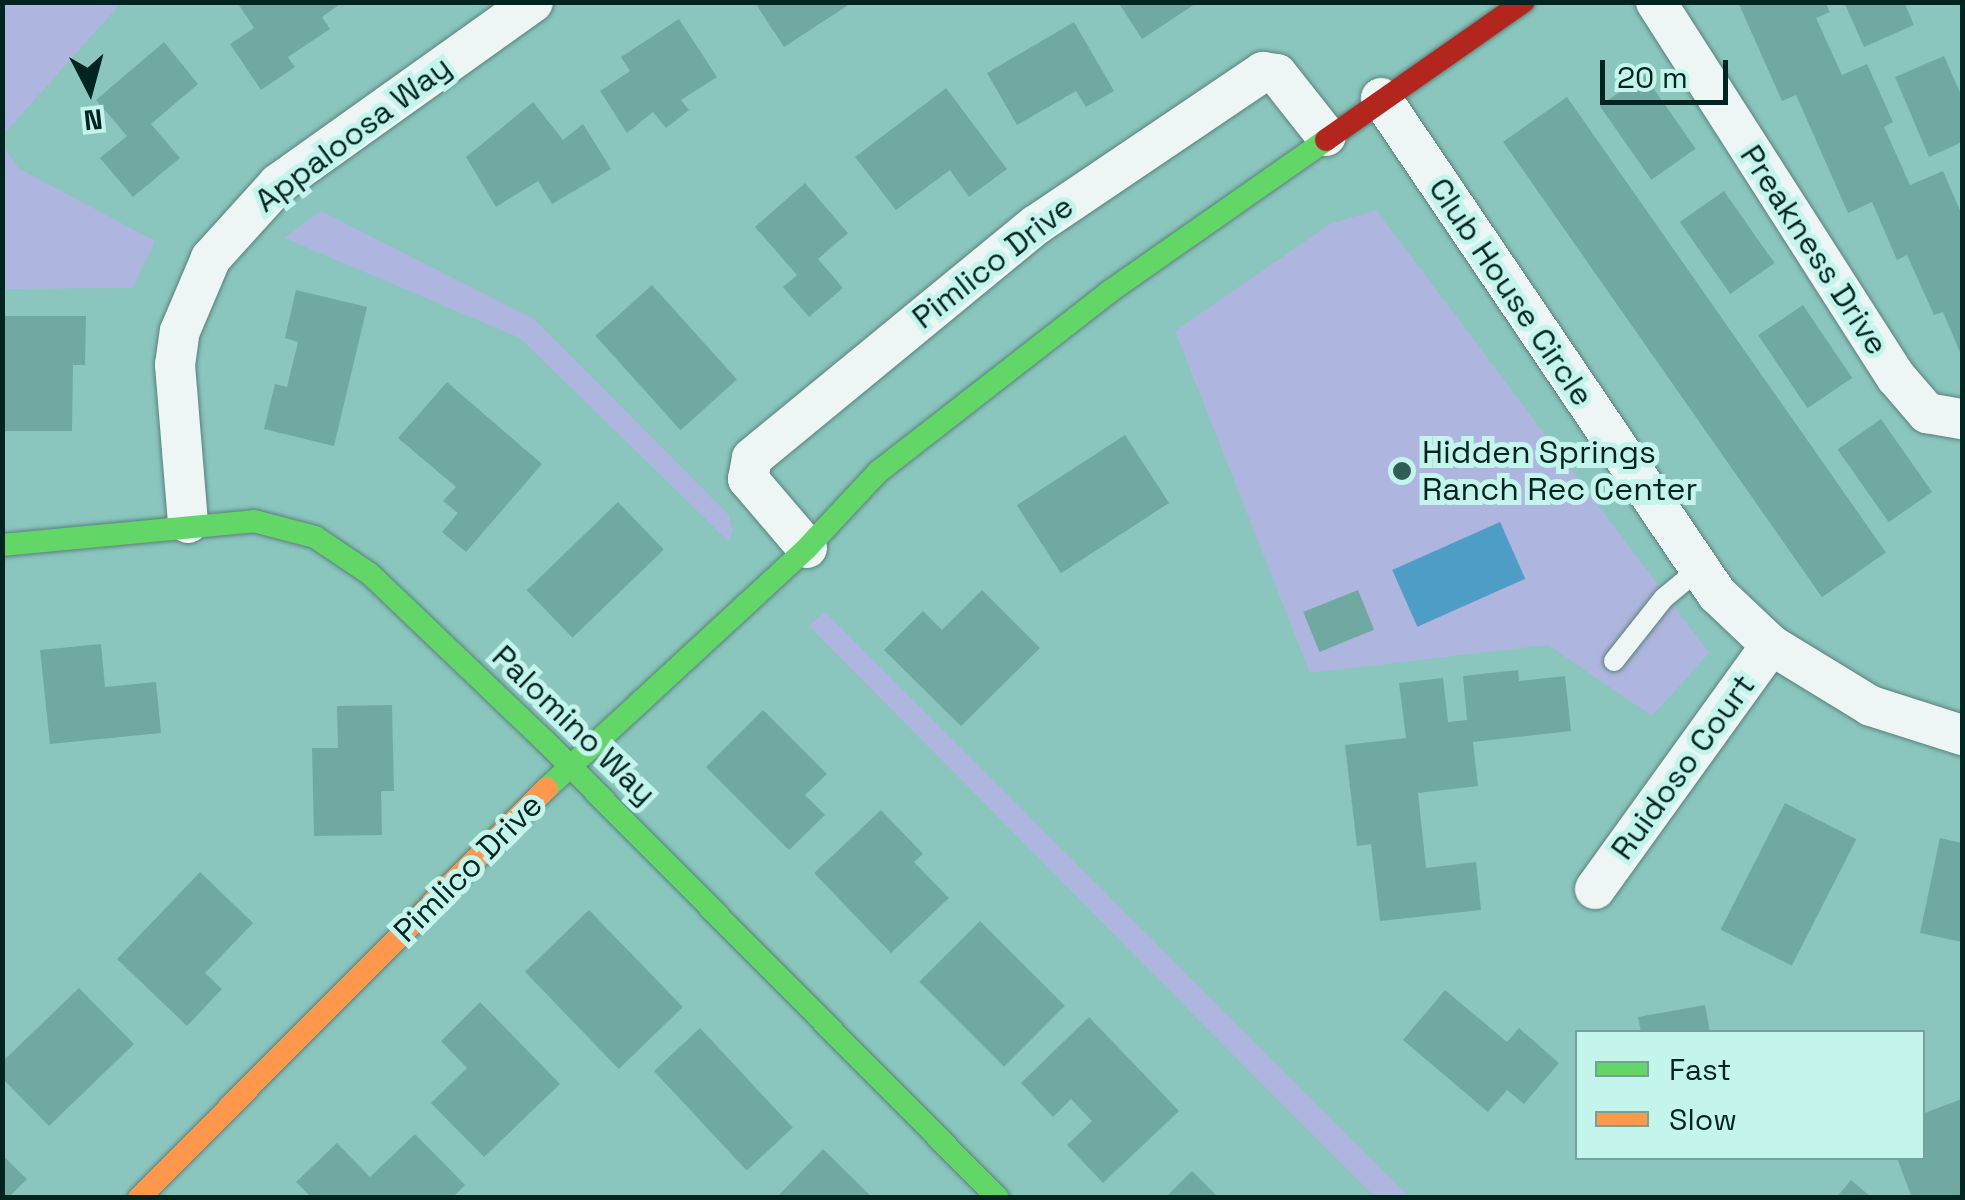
<!DOCTYPE html>
<html>
<head>
<meta charset="utf-8">
<style>
	body { margin:0 }
	#map { position:relative; width:1965px; height:1200px; overflow:hidden; background:#8ac6be; font-family:"Space Grotesk",sans-serif }
	div>[style] { position:absolute }
	.green>* { inset:0; background:#aeb5de }
	.water>* { inset:0; background:#4e9dc6; transform-origin:0 0 }
	.building>* { inset:0; background:#70a9a2; transform-origin:0 0 }
	.roads { filter:drop-shadow(0 0 2px #5a807b) drop-shadow(0 0 2px #5a807b) }
	.lane>* { height:20px; margin:-10px; padding:0 10px; transform-origin:10px; border-radius:10px; background:#edf6f5 }
	.street>* { height:40px; margin:-20px; padding:0 20px; transform-origin:20px; border-radius:20px; background:#edf6f5 }
	.fast>* { height:22px; margin:-11px; padding:0 11px; transform-origin:11px; border-radius:11px; background:#63d668 }
	.slow>* { height:22px; margin:-11px; padding:0 11px; transform-origin:11px; border-radius:11px; background:#ff974d }
	.jam>* { height:22px; margin:-11px; padding:0 11px; transform-origin:11px; border-radius:11px; background:#b3261e }
	.dots>* { width:28px; height:28px; translate:-50% -50%; box-sizing:border-box; border:5px solid #c4f5ed; border-radius:50% }
	span { translate:-50% -50%; white-space:nowrap; text-align:center; line-height:1.15; -webkit-text-stroke:10px #c4f5ed; paint-order:stroke }
	.street-label { font-size:32px; color:#002420 }
	.poi-label { font-size:32px; color:#002420 }
	.left { translate:0 -50%; text-align:left }
	.frame { position:absolute; inset:0; border:5px solid #002420; pointer-events:none }
	.legend { position:absolute; left:1575px; top:1030px; width:350px; height:130px; box-sizing:border-box; background:#c4f5ed; border:2px solid #76a19b; margin:0; padding:12px 18px; list-style:none; font-size:30px; color:#002420 }
	.legend li { display:flex; align-items:center; gap:20px; height:50px }
	.legend b { width:50px; border:2px solid #76a19b }
	.north { position:absolute; left:40px; top:40px; width:100px; height:100px; -webkit-text-stroke:8px #c4f5ed; paint-order:stroke; rotate:174deg; font-size:28px; font-weight:700; line-height:40px; text-align:center; color:#002420 }
	.north::after { content:''; display:block; margin:auto; width:35px; height:45px; background:#002420; clip-path:polygon(50% 0,100% 100%,50% 72%,0 100%) }
	.scale { position:absolute; left:1600px; top:60px; width:128px; height:45px; box-sizing:border-box; border:5px solid #002420; border-top:0; padding-left:12px; font-size:30px; line-height:35px; white-space:nowrap; color:#002420; -webkit-text-stroke:8px #c4f5ed; paint-order:stroke }
</style>
</head>
<body>
<div id="map">
	<div class="green">
		<div style="clip-path:polygon(4px 3px,121px 3px,3px 135px,2px 5px)"></div>
		<div style="clip-path:polygon(2px 142px,18px 168px,155px 241px,133px 288px,3px 289px)"></div>
		<div style="clip-path:polygon(1376px 210px,1709px 653px,1652px 716px,1548px 645px,1310px 673px,1175px 331px,1330px 224px)"></div>
		<div style="clip-path:polygon(321px 211px,534px 319px,728px 514px,733px 531px,728px 541px,520px 338px,284px 238px)"></div>
		<div style="clip-path:polygon(825px 612px,1271px 1059px,1409px 1197px,1375px 1197px,1255px 1077px,809px 626px)"></div>
	</div>
	<div class="water">
		<div style="left:1500px;top:522px;width:62px;height:118px;rotate:66deg"></div>
	</div>
	<div class="building">
		<div style="clip-path:polygon(237px 2px,343px 2px,322px 17px,330px 29px,288px 57px,295px 67px,261px 90px,230px 44px,254px 28px)"></div>
		<div style="clip-path:polygon(762px 2px,845px 2px,847px 6px,784px 47px,757px 6px)"></div>
		<div style="clip-path:polygon(1118px 2px,1198px 2px,1142px 39px)"></div>
		<div style="clip-path:polygon(1738px 2px,1825px 2px,1830px 12px,1816px 18px,1842px 75px,1867px 64px,1893px 122px,1884px 127px,1910px 185px,1943px 171px,1962px 215px,1962px 357px,1943px 312px,1934px 315px,1907px 255px,1897px 260px,1872px 202px,1848px 213px,1796px 95px,1782px 101px)"></div>
		<div style="clip-path:polygon(1844px 2px,1904px 2px,1914px 25px,1864px 47px)"></div>
		<div style="clip-path:polygon(679px 19px,717px 77px,681px 100px,689px 110px,666px 128px,653px 112px,627px 133px,600px 91px,630px 71px,621px 57px)"></div>
		<div style="clip-path:polygon(1074px 22px,1114px 91px,1086px 107px,1076px 91px,1017px 125px,987px 73px)"></div>
		<div style="clip-path:polygon(164px 42px,198px 84px,151px 124px,180px 158px,133px 197px,100px 158px,127px 136px,96px 100px)"></div>
		<div style="clip-path:polygon(1944px 56px,1962px 97px,1962px 142px,1929px 157px,1895px 77px)"></div>
		<div style="left:1644px;top:75px;width:90px;height:54px;rotate:55deg"></div>
		<div style="clip-path:polygon(946px 88px,1007px 169px,969px 197px,950px 170px,896px 210px,855px 157px)"></div>
		<div style="left:1567px;top:97px;width:556px;height:78px;rotate:55deg"></div>
		<div style="clip-path:polygon(533px 102px,563px 140px,583px 124px,611px 169px,552px 204px,538px 181px,496px 207px,466px 157px)"></div>
		<div style="clip-path:polygon(805px 183px,848px 233px,818px 259px,843px 288px,809px 317px,783px 287px,797px 275px,755px 227px)"></div>
		<div style="left:1724px;top:191px;width:88px;height:54px;rotate:55deg"></div>
		<div style="left:652px;top:285px;width:127px;height:76px;rotate:48deg"></div>
		<div style="clip-path:polygon(296px 290px,367px 307px,334px 446px,264px 429px,275px 384px,287px 387px,298px 342px,285px 338px)"></div>
		<div style="left:1803px;top:305px;width:88px;height:54px;rotate:56deg"></div>
		<div style="clip-path:polygon(2px 316px,86px 316px,85px 365px,73px 365px,72px 431px,2px 431px)"></div>
		<div style="clip-path:polygon(447px 382px,542px 464px,466px 552px,442px 532px,458px 513px,443px 501px,456px 487px,398px 438px)"></div>
		<div style="left:1881px;top:419px;width:89px;height:53px;rotate:55deg"></div>
		<div style="left:1125px;top:435px;width:81px;height:129px;rotate:57deg"></div>
		<div style="left:618px;top:502px;width:66px;height:127px;rotate:46deg"></div>
		<div style="clip-path:polygon(982px 590px,1040px 648px,961px 726px,884px 650px,923px 611px,942px 630px)"></div>
		<div style="left:1358px;top:590px;width:43px;height:59px;rotate:68deg"></div>
		<div style="clip-path:polygon(101px 644px,105px 687px,156px 682px,161px 733px,50px 744px,40px 650px)"></div>
		<div style="clip-path:polygon(1518px 670px,1519px 681px,1565px 676px,1571px 731px,1473px 742px,1478px 786px,1418px 793px,1426px 868px,1476px 862px,1481px 910px,1380px 921px,1371px 844px,1357px 846px,1345px 745px,1406px 738px,1399px 683px,1443px 678px,1448px 722px,1467px 720px,1463px 676px)"></div>
		<div style="clip-path:polygon(392px 705px,394px 791px,381px 791px,382px 835px,314px 836px,312px 748px,338px 748px,337px 706px)"></div>
		<div style="clip-path:polygon(763px 710px,827px 774px,805px 795px,825px 815px,789px 850px,706px 767px)"></div>
		<div style="left:1785px;top:803px;width:80px;height:142px;rotate:27deg"></div>
		<div style="clip-path:polygon(881px 810px,923px 854px,914px 862px,949px 898px,891px 953px,814px 873px)"></div>
		<div style="clip-path:polygon(1940px 838px,1962px 843px,1962px 942px,1920px 933px)"></div>
		<div style="clip-path:polygon(200px 872px,253px 923px,205px 973px,222px 989px,187px 1026px,117px 959px)"></div>
		<div style="left:589px;top:910px;width:135px;height:89px;rotate:46deg"></div>
		<div style="left:980px;top:921px;width:120px;height:86px;rotate:45deg"></div>
		<div style="clip-path:polygon(79px 988px,134px 1044px,49px 1126px,2px 1078px,2px 1062px)"></div>
		<div style="clip-path:polygon(1445px 990px,1507px 1042px,1519px 1028px,1559px 1063px,1524px 1104px,1507px 1090px,1488px 1112px,1403px 1040px)"></div>
		<div style="clip-path:polygon(480px 1002px,560px 1084px,484px 1157px,431px 1103px,467px 1068px,441px 1041px)"></div>
		<div style="clip-path:polygon(1705px 1005px,1710px 1032px,1641px 1032px,1638px 1017px)"></div>
		<div style="clip-path:polygon(1089px 1017px,1179px 1111px,1103px 1183px,1067px 1145px,1092px 1121px,1071px 1099px,1053px 1117px,1021px 1083px)"></div>
		<div style="left:700px;top:1028px;width:136px;height:63px;rotate:47deg"></div>
		<div style="clip-path:polygon(1962px 1099px,1962px 1198px,1912px 1198px,1897px 1158px,1922px 1158px,1922px 1114px)"></div>
		<div style="clip-path:polygon(415px 1134px,465px 1185px,452px 1198px,312px 1198px,296px 1182px,337px 1143px,370px 1177px)"></div>
		<div style="clip-path:polygon(823px 1149px,873px 1198px,776px 1198px)"></div>
		<div style="clip-path:polygon(2px 1155px,27px 1179px,8px 1198px,2px 1198px)"></div>
		<div style="clip-path:polygon(1192px 1171px,1219px 1198px,1165px 1198px)"></div>
		<div style="clip-path:polygon(1851px 1180px,1872px 1198px,1836px 1198px)"></div>
	</div>
	<div class="roads">
		<div class="lane">
			<div style="left:1614px;top:661px;width:80px;rotate:-51.6deg"></div>
			<div style="left:1664px;top:598px;width:45px;rotate:-39.6deg"></div>
		</div>
		<div class="street">
			<div style="left:1656px;top:2px;width:445px;rotate:57.4deg"></div>
			<div style="left:1896px;top:377px;width:48px;rotate:49.3deg"></div>
			<div style="left:1927px;top:413px;width:36px;rotate:10deg"></div>
			<div style="left:1381px;top:98px;width:599px;rotate:55.89deg"></div>
			<div style="left:1717px;top:594px;width:74px;rotate:43.4deg"></div>
			<div style="left:1771px;top:645px;width:117px;rotate:31.4deg"></div>
			<div style="left:1871px;top:706px;width:96px;rotate:17.7deg"></div>
			<div style="left:188px;top:523px;width:159px;rotate:-94.7deg"></div>
			<div style="left:175px;top:365px;width:34px;rotate:-82deg"></div>
			<div style="left:180px;top:331px;width:79px;rotate:-67deg"></div>
			<div style="left:211px;top:258px;width:100px;rotate:-47.8deg"></div>
			<div style="left:278px;top:184px;width:313px;rotate:-35.5deg"></div>
			<div style="left:807px;top:548px;width:91px;rotate:-130.5deg"></div>
			<div style="left:748px;top:479px;width:21px;rotate:-79deg"></div>
			<div style="left:752px;top:458px;width:367px;rotate:-39.4deg"></div>
			<div style="left:1036px;top:225px;width:274px;rotate:-34deg"></div>
			<div style="left:1263px;top:72px;width:14px;rotate:8deg"></div>
			<div style="left:1277px;top:74px;width:79px;rotate:51.7deg"></div>
			<div style="left:1595px;top:889px;width:301px;rotate:-54.2deg"></div>
		</div>
		<div class="fast">
			<div style="left:2px;top:545px;width:253px;rotate:-5.4deg"></div>
			<div style="left:254px;top:521px;width:63px;rotate:14.7deg"></div>
			<div style="left:315px;top:537px;width:66px;rotate:33.9deg"></div>
			<div style="left:370px;top:574px;width:240px;rotate:43.7deg"></div>
			<div style="left:544px;top:740px;width:645px;rotate:45.25deg"></div>
			<div style="left:547px;top:788px;width:354px;rotate:-42.7deg"></div>
			<div style="left:807px;top:548px;width:104px;rotate:-46.9deg"></div>
			<div style="left:878px;top:472px;width:293px;rotate:-37.9deg"></div>
			<div style="left:1109px;top:292px;width:265px;rotate:-35deg"></div>
		</div>
		<div class="slow">
			<div style="left:139px;top:1198px;width:578px;rotate:-45.14deg"></div>
		</div>
		<div class="jam">
			<div style="left:1326px;top:140px;width:241px;rotate:-35deg"></div>
		</div>
	</div>
	<div class="dots">
		<div style="left:1402px;top:471px;background:#305d57"></div>
	</div>
	<div class="street-label">
		<span style="left:353px;top:134px;rotate:-37deg">Appaloosa Way</span>
		<span style="left:1814px;top:250px;rotate:57deg">Preakness Drive</span>
		<span style="left:993px;top:262px;rotate:-38deg">Pimlico Drive</span>
		<span style="left:1511px;top:292px;rotate:56deg">Club House Circle</span>
		<span style="left:574px;top:725px;rotate:44deg">Palomino Way</span>
		<span style="left:1683px;top:767px;rotate:-54deg">Ruidoso Court</span>
		<span style="left:468px;top:868px;rotate:-45deg">Pimlico Drive</span>
	</div>
	<div class="poi-label">
		<span class="left" style="left:1422px;top:471px">Hidden Springs<br>Ranch Rec Center</span>
	</div>
	<div class="frame"></div>
	<ul class="legend">
	<li><b style="height:12px;background:#63d668"></b>Fast</li>
	<li><b style="height:12px;background:#ff974d"></b>Slow</li>
	</ul>
	<div class="north">N</div>
	<div class="scale">20 m</div>
</div>
</body>
</html>
